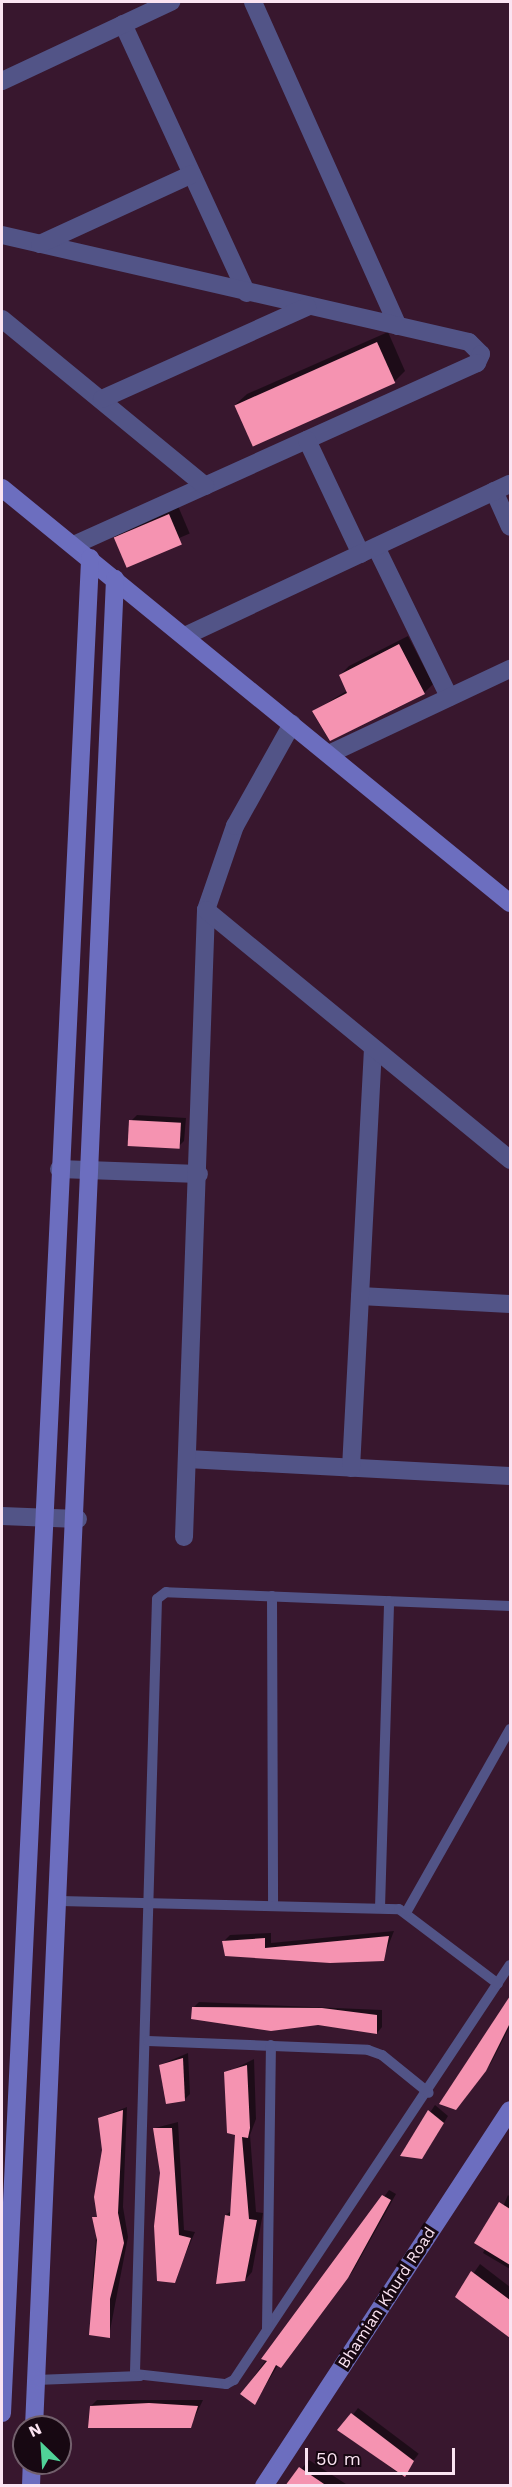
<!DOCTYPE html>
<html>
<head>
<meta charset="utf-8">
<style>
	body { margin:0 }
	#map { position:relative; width:512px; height:2487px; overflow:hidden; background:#38172e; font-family:"Work Sans",sans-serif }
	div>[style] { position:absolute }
	.shadow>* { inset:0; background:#0007; transform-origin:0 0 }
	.building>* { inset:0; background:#f593b1; transform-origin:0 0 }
	.lane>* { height:10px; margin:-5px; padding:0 5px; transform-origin:5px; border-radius:5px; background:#525487 }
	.street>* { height:18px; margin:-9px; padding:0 9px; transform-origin:9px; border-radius:9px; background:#525487 }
	.secondary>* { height:18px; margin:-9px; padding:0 9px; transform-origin:9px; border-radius:9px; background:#6c6ebf }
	span { translate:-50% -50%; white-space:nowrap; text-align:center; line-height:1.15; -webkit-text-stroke:6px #170812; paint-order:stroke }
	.street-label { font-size:16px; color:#fbe4f2 }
	.frame { position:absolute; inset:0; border:3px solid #fbe4f2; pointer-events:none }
	.north { position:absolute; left:12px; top:2415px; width:60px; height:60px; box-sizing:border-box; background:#170812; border:2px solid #72606c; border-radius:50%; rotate:335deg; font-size:16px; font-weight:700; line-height:24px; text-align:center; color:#fbe4f2 }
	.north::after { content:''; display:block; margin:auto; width:21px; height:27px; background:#50d398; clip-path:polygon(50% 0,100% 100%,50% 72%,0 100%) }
	.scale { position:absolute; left:305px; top:2448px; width:150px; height:27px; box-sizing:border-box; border:3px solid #fbe4f2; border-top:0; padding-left:8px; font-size:18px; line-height:21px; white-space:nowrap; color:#fbe4f2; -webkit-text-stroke:4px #170812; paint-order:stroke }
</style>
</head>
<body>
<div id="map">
	<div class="shadow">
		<div style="clip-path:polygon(388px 332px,405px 371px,394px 382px,235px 405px,247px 394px)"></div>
		<div style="left:178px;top:506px;width:30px;height:70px;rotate:67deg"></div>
		<div style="clip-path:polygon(408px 636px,433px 684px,424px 693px,314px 711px,348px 690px,340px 675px,349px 666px)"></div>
		<div style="clip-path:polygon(137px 1115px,186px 1118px,184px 1141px,178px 1147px,131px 1121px)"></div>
		<div style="clip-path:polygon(394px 1931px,383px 1959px,330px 1962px,224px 1941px,230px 1935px,271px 1933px,271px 1943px)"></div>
		<div style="clip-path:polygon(510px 2000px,510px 2026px,491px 2063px,461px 2103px,441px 2104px)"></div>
		<div style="clip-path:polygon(199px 2002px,382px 2010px,382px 2027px,377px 2033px,193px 2008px)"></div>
		<div style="clip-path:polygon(188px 2053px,190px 2094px,184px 2100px,160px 2065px)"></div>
		<div style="clip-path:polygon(254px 2059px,256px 2119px,250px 2135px,256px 2212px,263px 2213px,252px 2272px,245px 2280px,226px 2215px,232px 2210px,236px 2134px,226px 2073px)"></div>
		<div style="clip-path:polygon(435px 2105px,448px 2116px,427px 2151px,421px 2158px,402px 2155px)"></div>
		<div style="clip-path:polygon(127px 2107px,123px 2207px,128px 2237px,109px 2336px,92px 2288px,103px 2150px,99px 2118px)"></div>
		<div style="clip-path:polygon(178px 2122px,184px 2230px,195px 2232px,174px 2281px,155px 2128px)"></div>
		<div style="clip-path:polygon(389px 2190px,396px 2194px,353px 2271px,287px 2360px,278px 2365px,255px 2403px,242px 2393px)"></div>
		<div style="clip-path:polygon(508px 2195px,510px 2197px,510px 2269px,483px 2253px)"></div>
		<div style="clip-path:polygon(480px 2264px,510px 2287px,510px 2336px,457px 2297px)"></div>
		<div style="clip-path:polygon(97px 2400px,203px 2400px,190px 2427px,91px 2406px)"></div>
		<div style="left:358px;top:2408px;width:76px;height:28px;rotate:37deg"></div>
		<div style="clip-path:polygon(309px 2460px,349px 2486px,287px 2486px)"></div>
	</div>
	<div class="building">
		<div style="left:377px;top:342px;width:45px;height:156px;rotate:66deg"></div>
		<div style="left:169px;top:514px;width:33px;height:60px;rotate:67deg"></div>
		<div style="clip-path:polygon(399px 644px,425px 694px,330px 741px,312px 711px,347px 693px,339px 675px)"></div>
		<div style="left:129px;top:1120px;width:52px;height:26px;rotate:3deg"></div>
		<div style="clip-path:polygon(389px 1936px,384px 1961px,330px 1963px,225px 1956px,222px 1941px,265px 1938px,265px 1948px)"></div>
		<div style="clip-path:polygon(510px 1996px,510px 2023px,486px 2071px,456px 2110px,439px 2104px)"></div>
		<div style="clip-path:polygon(192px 2007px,322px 2008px,377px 2015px,377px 2034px,318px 2025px,271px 2031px,191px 2019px)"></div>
		<div style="clip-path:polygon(183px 2058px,185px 2101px,166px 2104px,159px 2065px)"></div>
		<div style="clip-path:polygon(247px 2065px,250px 2128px,248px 2138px,242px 2137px,249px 2219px,257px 2220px,245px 2281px,216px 2284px,225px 2215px,230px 2216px,235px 2135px,227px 2133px,224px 2072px)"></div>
		<div style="clip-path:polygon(123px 2110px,118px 2213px,124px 2243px,110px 2299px,110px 2338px,89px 2335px,97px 2240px,92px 2217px,97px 2217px,94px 2197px,102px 2150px,98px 2118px)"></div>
		<div style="clip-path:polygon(428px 2110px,444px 2123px,422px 2159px,400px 2156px)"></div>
		<div style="clip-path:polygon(153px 2128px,172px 2128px,179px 2235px,191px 2238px,175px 2283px,157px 2281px,154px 2226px,160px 2173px)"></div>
		<div style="clip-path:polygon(382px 2195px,391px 2200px,348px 2278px,281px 2368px,276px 2365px,255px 2405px,240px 2394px,267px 2361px,261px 2359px)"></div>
		<div style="clip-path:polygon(499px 2202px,510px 2209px,510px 2265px,474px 2243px)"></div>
		<div style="clip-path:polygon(471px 2271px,510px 2300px,510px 2338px,455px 2297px)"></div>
		<div style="clip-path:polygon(149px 2403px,198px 2406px,191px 2428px,88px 2428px,90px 2406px)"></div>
		<div style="clip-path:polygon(351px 2413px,414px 2461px,405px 2477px,337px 2430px)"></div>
		<div style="clip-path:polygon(299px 2467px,327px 2486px,285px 2486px)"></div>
	</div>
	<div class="lane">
		<div style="left:272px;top:1596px;width:310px;rotate:89.8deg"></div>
		<div style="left:510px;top:1606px;width:344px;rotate:-177.7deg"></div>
		<div style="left:166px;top:1592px;width:11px;rotate:142deg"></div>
		<div style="left:157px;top:1599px;width:775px;rotate:91.63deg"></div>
		<div style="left:135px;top:2374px;width:92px;rotate:6.3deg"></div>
		<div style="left:226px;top:2384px;width:9px;rotate:-27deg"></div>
		<div style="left:234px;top:2380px;width:498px;rotate:-56.4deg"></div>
		<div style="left:60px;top:1901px;width:339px;rotate:1.4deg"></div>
		<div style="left:399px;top:1909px;width:124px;rotate:37.1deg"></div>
		<div style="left:380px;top:1908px;width:307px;rotate:-88.3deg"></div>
		<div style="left:407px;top:1911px;width:209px;rotate:-60.5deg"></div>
		<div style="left:148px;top:2041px;width:220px;rotate:2.3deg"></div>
		<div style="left:368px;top:2050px;width:15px;rotate:20deg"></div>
		<div style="left:382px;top:2055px;width:60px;rotate:39deg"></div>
		<div style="left:267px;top:2329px;width:284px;rotate:-89.2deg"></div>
		<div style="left:36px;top:2380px;width:104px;rotate:-2.2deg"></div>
	</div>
	<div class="street">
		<div style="left:253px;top:2px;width:355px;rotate:65.9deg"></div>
		<div style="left:123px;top:24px;width:296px;rotate:65.3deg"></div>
		<div style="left:2px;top:81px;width:187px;rotate:-25.1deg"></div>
		<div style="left:2px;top:235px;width:479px;rotate:12.9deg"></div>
		<div style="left:469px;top:342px;width:17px;rotate:45deg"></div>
		<div style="left:481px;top:354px;width:10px;rotate:114deg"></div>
		<div style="left:477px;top:363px;width:443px;rotate:155.7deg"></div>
		<div style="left:40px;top:244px;width:167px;rotate:-24.7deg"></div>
		<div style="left:2px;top:319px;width:263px;rotate:39.4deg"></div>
		<div style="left:102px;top:399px;width:225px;rotate:-24.2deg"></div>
		<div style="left:307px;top:440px;width:126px;rotate:64.7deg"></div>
		<div style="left:494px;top:491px;width:39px;rotate:66deg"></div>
		<div style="left:376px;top:547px;width:167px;rotate:64deg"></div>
		<div style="left:185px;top:636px;width:359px;rotate:-25.1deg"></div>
		<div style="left:329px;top:754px;width:200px;rotate:-25.2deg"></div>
		<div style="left:206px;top:910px;width:89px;rotate:-71deg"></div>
		<div style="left:235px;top:826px;width:117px;rotate:-60.8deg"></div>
		<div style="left:59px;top:1169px;width:140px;rotate:2deg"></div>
		<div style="left:360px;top:1296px;width:150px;rotate:3.1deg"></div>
		<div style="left:187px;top:1459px;width:323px;rotate:3deg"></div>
		<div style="left:351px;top:1468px;width:420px;rotate:-87deg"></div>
		<div style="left:2px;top:1516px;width:76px;rotate:2.3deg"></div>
		<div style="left:184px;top:1537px;width:627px;rotate:-87.99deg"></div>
		<div style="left:206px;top:910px;width:394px;rotate:39.4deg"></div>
	</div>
	<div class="secondary">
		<div style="left:2px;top:488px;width:656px;rotate:39.25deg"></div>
		<div style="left:2px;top:2413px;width:1857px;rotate:-87.28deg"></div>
		<div style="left:34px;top:2427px;width:1850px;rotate:-87.49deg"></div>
		<div style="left:31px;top:2486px;width:23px;rotate:-88deg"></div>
		<div style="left:264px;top:2486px;width:449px;rotate:-56.8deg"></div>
	</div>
	<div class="street-label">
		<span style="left:387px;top:2298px;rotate:-57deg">Bhamian Khurd Road</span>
	</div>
	<div class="frame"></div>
	<div class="north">N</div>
	<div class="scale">50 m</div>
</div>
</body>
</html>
